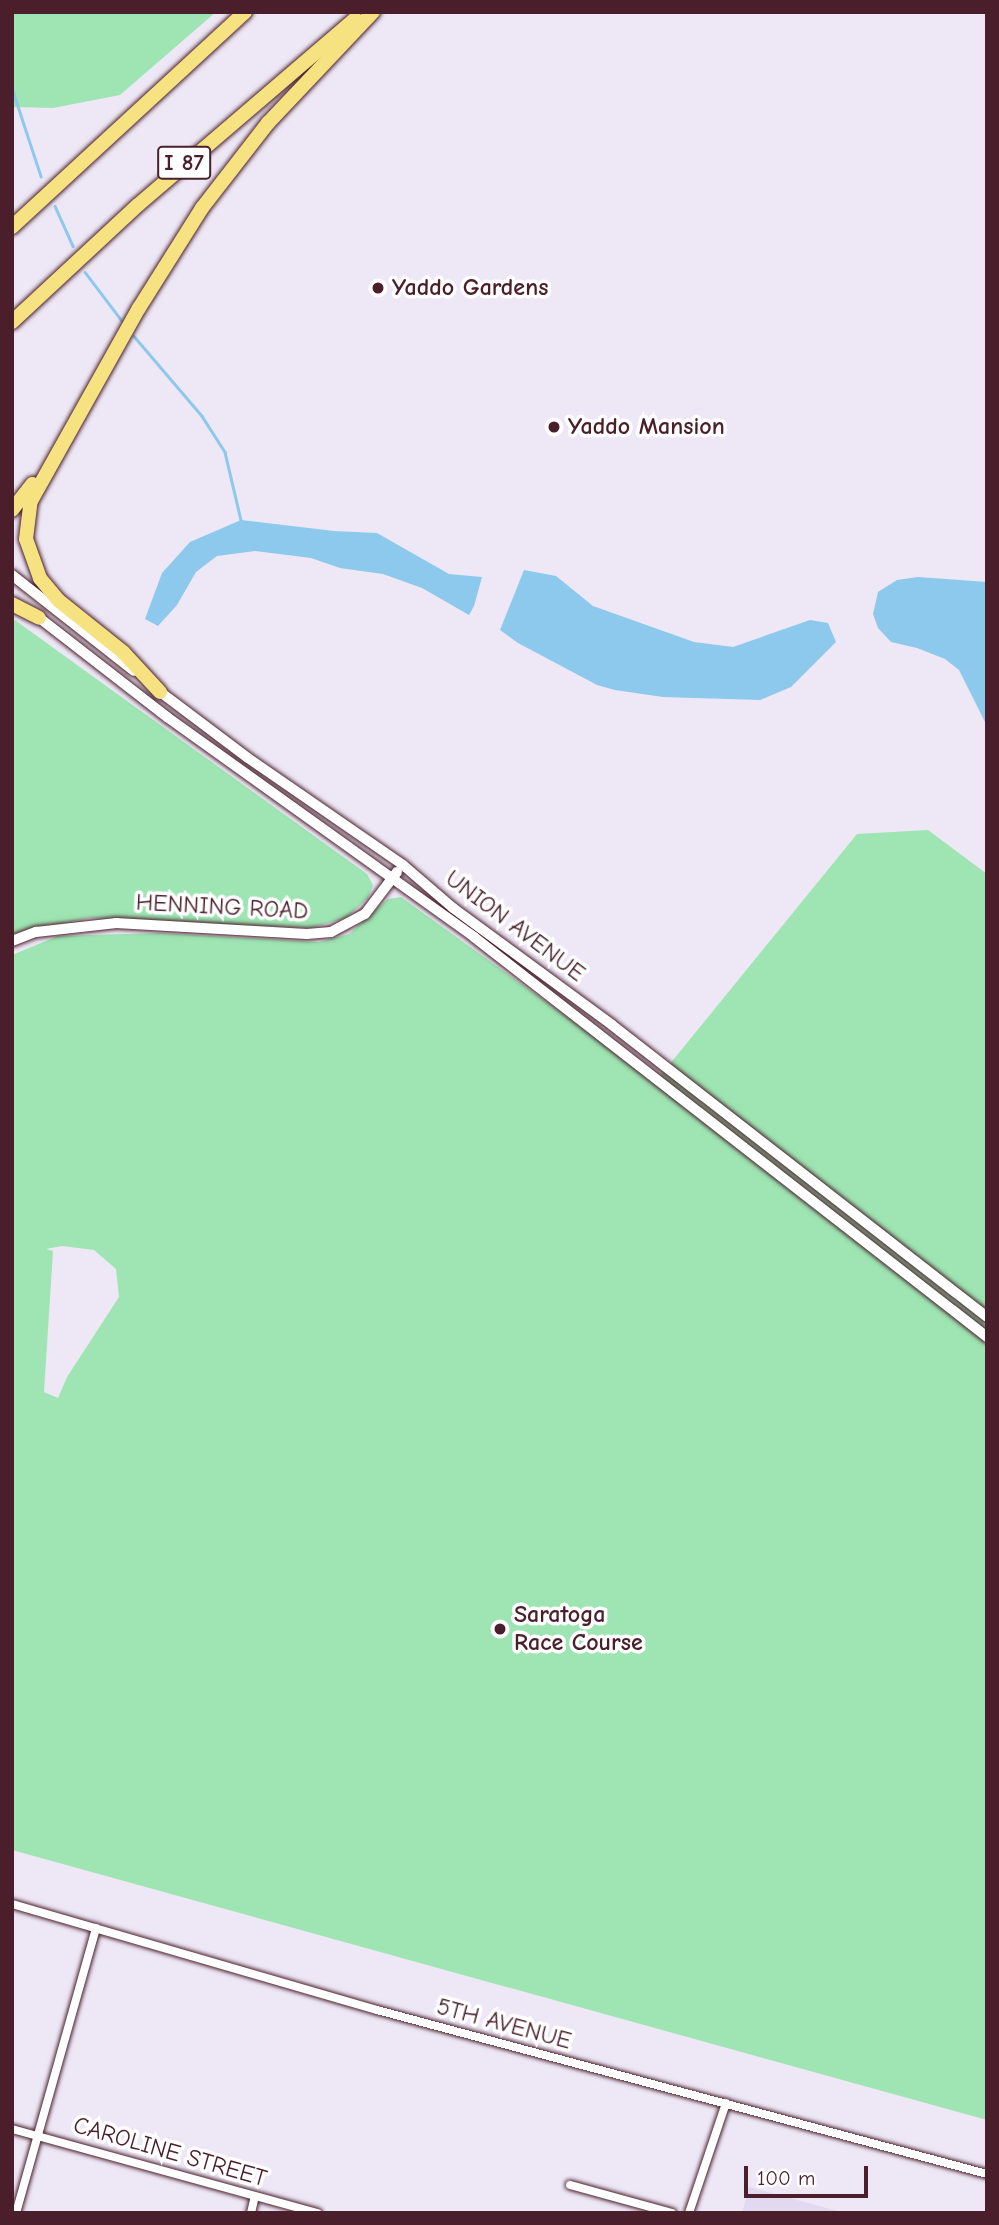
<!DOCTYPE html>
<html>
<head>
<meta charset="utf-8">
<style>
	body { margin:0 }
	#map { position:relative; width:999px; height:2225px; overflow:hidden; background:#eee8f6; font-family:"Comic Neue",sans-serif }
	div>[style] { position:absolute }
	.built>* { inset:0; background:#e2d8f0 }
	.green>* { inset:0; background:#9ee5b3 }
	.water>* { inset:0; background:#8dc8ed }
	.stream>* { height:2.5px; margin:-1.25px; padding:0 1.25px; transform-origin:1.25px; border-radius:1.25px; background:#8dc8ed }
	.roads { filter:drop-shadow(0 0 2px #4a1f2b) drop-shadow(0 0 2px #4a1f2b) }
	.street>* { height:8px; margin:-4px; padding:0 4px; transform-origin:4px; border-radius:4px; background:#fff }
	.secondary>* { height:10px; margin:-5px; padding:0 5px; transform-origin:5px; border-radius:5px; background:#fff }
	.highway>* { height:14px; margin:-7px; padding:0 7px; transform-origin:7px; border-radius:7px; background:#f7e281 }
	.dots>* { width:19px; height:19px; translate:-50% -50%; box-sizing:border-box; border:4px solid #fff; border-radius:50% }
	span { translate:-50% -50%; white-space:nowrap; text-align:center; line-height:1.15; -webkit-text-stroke:7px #fff; paint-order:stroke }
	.shield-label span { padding:2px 5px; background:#fff; border:2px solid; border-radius:5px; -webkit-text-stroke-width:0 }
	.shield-label { font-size:23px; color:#4a1f2b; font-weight:700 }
	.poi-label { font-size:24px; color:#4a1f2b; font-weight:700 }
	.left { translate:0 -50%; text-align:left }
	.street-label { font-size:24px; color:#4a1f2b }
	.frame { position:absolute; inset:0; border:14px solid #4a1f2b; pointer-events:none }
	.scale { position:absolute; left:744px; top:2166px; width:124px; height:32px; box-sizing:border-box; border:4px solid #4a1f2b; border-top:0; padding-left:9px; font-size:21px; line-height:24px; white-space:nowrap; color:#4a1f2b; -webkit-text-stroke:5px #fff; paint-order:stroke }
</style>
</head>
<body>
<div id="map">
	<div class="built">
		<div style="clip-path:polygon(749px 2187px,845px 2213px,742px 2213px)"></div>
	</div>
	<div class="green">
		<div style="clip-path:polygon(12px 12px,216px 12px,120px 95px,53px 108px,12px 107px)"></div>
		<div style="clip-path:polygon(12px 618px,367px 874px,373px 885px,368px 898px,346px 918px,311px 928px,89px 918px,12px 934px)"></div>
		<div style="clip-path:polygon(evenodd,928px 830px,987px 874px,987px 2120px,12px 1850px,12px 955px,58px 936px,160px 933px,319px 942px,349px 934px,388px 899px,401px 897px,656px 1081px,857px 834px,928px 830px,62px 1246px,94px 1250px,116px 1269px,119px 1297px,67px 1377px,58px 1398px,44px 1392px,53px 1251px,46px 1249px,62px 1246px)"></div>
	</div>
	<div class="water">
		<div style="clip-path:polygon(241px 520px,334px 531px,377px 533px,449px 574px,482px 577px,474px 606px,469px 615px,422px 588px,383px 574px,340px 568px,311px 558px,255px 551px,217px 556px,196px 572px,177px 605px,158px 626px,145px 619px,162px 573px,190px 542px)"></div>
		<div style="clip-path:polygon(524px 570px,556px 576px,593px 606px,694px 642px,733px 647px,810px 620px,828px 623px,836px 642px,791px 687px,760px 700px,663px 697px,615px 690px,597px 685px,518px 643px,500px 630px)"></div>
		<div style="clip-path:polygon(918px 577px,987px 582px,987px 726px,959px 670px,945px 659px,917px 648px,891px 642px,878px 628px,873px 614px,878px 592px,897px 580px)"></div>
	</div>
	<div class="stream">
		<div style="left:12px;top:88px;width:93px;rotate:71.8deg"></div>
		<div style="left:55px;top:206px;width:44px;rotate:65.8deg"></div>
		<div style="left:85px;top:272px;width:61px;rotate:52.9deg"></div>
		<div style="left:134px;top:336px;width:105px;rotate:49.6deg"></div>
		<div style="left:202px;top:416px;width:43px;rotate:57.4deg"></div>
		<div style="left:225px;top:452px;width:70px;rotate:76.8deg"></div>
	</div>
	<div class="roads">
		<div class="street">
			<div style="left:12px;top:1904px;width:380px;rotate:16.2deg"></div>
			<div style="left:377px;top:2010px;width:632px;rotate:15.05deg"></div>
			<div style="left:12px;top:2129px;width:317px;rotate:15.4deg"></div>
			<div style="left:570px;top:2185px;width:106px;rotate:15.4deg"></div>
			<div style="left:16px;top:2213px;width:296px;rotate:-74.3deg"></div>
			<div style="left:251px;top:2213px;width:17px;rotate:-77deg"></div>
			<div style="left:689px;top:2213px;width:116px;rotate:-71.4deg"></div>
		</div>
		<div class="secondary">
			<div style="left:12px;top:575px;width:155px;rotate:38.2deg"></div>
			<div style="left:33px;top:613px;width:170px;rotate:37.8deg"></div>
			<div style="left:167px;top:717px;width:378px;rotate:35.6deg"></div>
			<div style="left:474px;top:937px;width:651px;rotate:37.94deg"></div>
			<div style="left:155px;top:688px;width:116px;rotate:37deg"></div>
			<div style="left:248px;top:758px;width:188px;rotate:34.6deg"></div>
			<div style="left:403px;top:865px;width:66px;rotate:40.7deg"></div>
			<div style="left:453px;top:908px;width:197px;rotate:36.3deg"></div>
			<div style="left:612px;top:1025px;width:475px;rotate:37.9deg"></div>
			<div style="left:12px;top:941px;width:26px;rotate:-21deg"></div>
			<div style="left:36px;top:932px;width:81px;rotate:-6.4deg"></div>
			<div style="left:116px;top:923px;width:191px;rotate:3.3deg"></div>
			<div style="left:307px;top:934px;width:24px;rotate:-5deg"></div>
			<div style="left:331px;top:932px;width:38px;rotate:-28deg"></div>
			<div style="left:365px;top:914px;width:53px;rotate:-52.7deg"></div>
		</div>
		<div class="highway">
			<div style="left:12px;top:227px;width:317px;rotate:-42.7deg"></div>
			<div style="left:12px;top:322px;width:172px;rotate:-42.9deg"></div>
			<div style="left:138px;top:205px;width:286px;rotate:-40.6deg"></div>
			<div style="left:12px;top:510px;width:33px;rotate:-52deg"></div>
			<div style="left:12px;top:604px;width:30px;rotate:27deg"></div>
			<div style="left:160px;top:692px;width:54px;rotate:-132.8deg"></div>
			<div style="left:123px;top:652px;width:82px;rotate:-141.4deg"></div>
			<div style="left:59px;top:601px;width:30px;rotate:-130deg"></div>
			<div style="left:40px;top:578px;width:41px;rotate:-109.7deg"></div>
			<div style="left:26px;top:539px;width:38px;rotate:-83deg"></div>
			<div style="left:31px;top:501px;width:221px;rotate:-60.8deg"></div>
			<div style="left:139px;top:308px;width:118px;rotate:-57.8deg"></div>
			<div style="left:202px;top:208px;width:108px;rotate:-52.2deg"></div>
			<div style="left:268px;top:123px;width:153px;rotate:-46.6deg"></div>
		</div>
	</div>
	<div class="dots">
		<div style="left:378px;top:288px;background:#4a1f2b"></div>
		<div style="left:554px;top:427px;background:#4a1f2b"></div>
		<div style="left:500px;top:1629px;background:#4a1f2b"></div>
	</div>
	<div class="shield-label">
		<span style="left:184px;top:163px">I 87</span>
	</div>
	<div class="poi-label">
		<span class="left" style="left:392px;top:288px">Yaddo Gardens</span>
		<span class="left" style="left:568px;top:427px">Yaddo Mansion</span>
		<span class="left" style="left:514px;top:1629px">Saratoga<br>Race Course</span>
	</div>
	<div class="street-label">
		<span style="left:222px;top:907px;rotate:3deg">HENNING ROAD</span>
		<span style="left:515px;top:926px;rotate:37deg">UNION AVENUE</span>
		<span style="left:504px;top:2024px;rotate:15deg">5TH AVENUE</span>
		<span style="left:170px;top:2152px;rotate:16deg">CAROLINE STREET</span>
	</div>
	<div class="frame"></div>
	<div class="scale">100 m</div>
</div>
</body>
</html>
